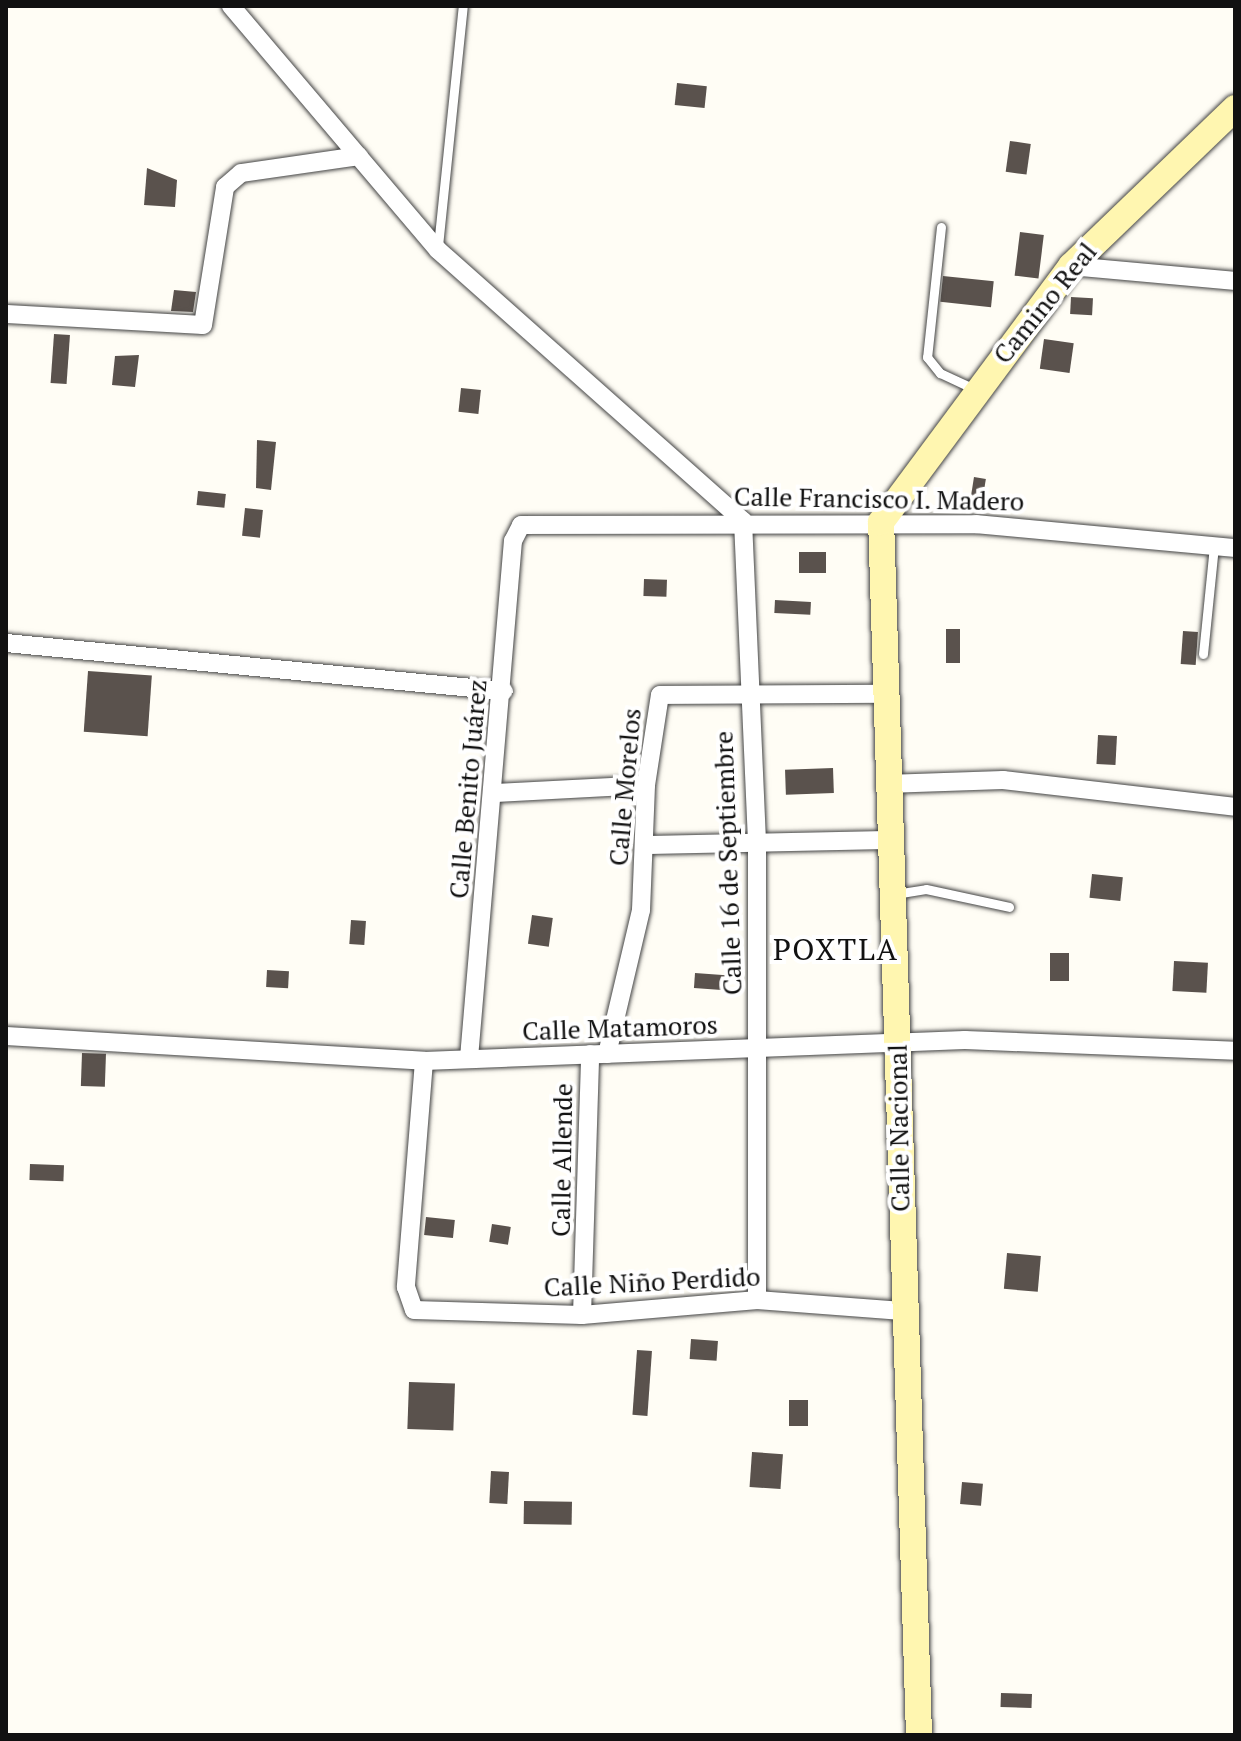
<!DOCTYPE html>
<html>
<head>
<meta charset="utf-8">
<style>
	body { margin:0 }
	#map { position:relative; width:1241px; height:1741px; overflow:hidden; background:#fffdf5; font-family:"PT Serif",serif }
	div>[style] { position:absolute }
	.building>* { inset:0; background:#5a524d; transform-origin:0 0 }
	.roads { filter:drop-shadow(0 0 2px #444) drop-shadow(0 0 2px #444) }
	.lane>* { height:9px; margin:-4.5px; padding:0 4.5px; transform-origin:4.5px; border-radius:4.5px; background:#fff }
	.street>* { height:18px; margin:-9px; padding:0 9px; transform-origin:9px; border-radius:9px; background:#fff }
	.secondary>* { height:26px; margin:-13px; padding:0 13px; transform-origin:13px; border-radius:13px; background:#fff6b0 }
	span { translate:-50% -50%; white-space:nowrap; text-align:center; line-height:1.15; -webkit-text-stroke:8px #fff; paint-order:stroke }
	.street-label { font-size:26px; color:#111 }
	.quarter-label { font-size:30px; color:#111; letter-spacing:2px }
	.frame { position:absolute; inset:0; border:8px solid #111; pointer-events:none }
</style>
</head>
<body>
<div id="map">
	<div class="building">
		<div style="left:677px;top:83px;width:30px;height:22px;rotate:6deg"></div>
		<div style="left:1010px;top:141px;width:21px;height:31px;rotate:8deg"></div>
		<div style="clip-path:polygon(147px 168px,177px 180px,175px 207px,144px 205px)"></div>
		<div style="left:1020px;top:232px;width:24px;height:44px;rotate:7deg"></div>
		<div style="left:943px;top:276px;width:51px;height:26px;rotate:6deg"></div>
		<div style="clip-path:polygon(174px 290px,196px 292px,193px 312px,171px 311px)"></div>
		<div style="left:1071px;top:297px;width:22px;height:17px;rotate:3deg"></div>
		<div style="left:54px;top:334px;width:16px;height:49px;rotate:4deg"></div>
		<div style="left:1044px;top:339px;width:30px;height:30px;rotate:8deg"></div>
		<div style="clip-path:polygon(139px 355px,135px 387px,112px 385px,115px 356px)"></div>
		<div style="left:461px;top:388px;width:20px;height:24px;rotate:6deg"></div>
		<div style="clip-path:polygon(257px 440px,276px 442px,271px 490px,256px 488px)"></div>
		<div style="left:974px;top:477px;width:12px;height:35px;rotate:9deg"></div>
		<div style="left:198px;top:491px;width:28px;height:14px;rotate:6deg"></div>
		<div style="left:245px;top:508px;width:18px;height:28px;rotate:6deg"></div>
		<div style="left:799px;top:552px;width:27px;height:21px"></div>
		<div style="left:644px;top:579px;width:23px;height:17px;rotate:2deg"></div>
		<div style="left:775px;top:600px;width:36px;height:13px;rotate:3deg"></div>
		<div style="left:946px;top:629px;width:14px;height:34px"></div>
		<div style="left:1183px;top:631px;width:15px;height:33px;rotate:4deg"></div>
		<div style="left:88px;top:671px;width:64px;height:61px;rotate:4deg"></div>
		<div style="left:1098px;top:735px;width:19px;height:29px;rotate:3deg"></div>
		<div style="left:833px;top:768px;width:25px;height:48px;rotate:88deg"></div>
		<div style="left:1092px;top:874px;width:31px;height:24px;rotate:6deg"></div>
		<div style="left:532px;top:915px;width:21px;height:29px;rotate:8deg"></div>
		<div style="left:351px;top:920px;width:15px;height:24px;rotate:4deg"></div>
		<div style="left:1050px;top:953px;width:19px;height:28px"></div>
		<div style="left:1174px;top:961px;width:34px;height:30px;rotate:3deg"></div>
		<div style="left:267px;top:970px;width:22px;height:17px;rotate:3deg"></div>
		<div style="left:695px;top:973px;width:31px;height:15px;rotate:4deg"></div>
		<div style="left:82px;top:1053px;width:24px;height:33px;rotate:2deg"></div>
		<div style="left:30px;top:1164px;width:34px;height:16px;rotate:2deg"></div>
		<div style="left:426px;top:1217px;width:29px;height:18px;rotate:6deg"></div>
		<div style="left:492px;top:1224px;width:19px;height:18px;rotate:9deg"></div>
		<div style="left:1007px;top:1253px;width:34px;height:36px;rotate:5deg"></div>
		<div style="left:691px;top:1339px;width:27px;height:20px;rotate:4deg"></div>
		<div style="left:637px;top:1350px;width:15px;height:65px;rotate:4deg"></div>
		<div style="left:409px;top:1382px;width:46px;height:47px;rotate:2deg"></div>
		<div style="left:789px;top:1400px;width:19px;height:26px"></div>
		<div style="left:752px;top:1452px;width:31px;height:35px;rotate:4deg"></div>
		<div style="left:491px;top:1471px;width:18px;height:32px;rotate:3deg"></div>
		<div style="left:962px;top:1482px;width:21px;height:22px;rotate:5deg"></div>
		<div style="left:524px;top:1501px;width:48px;height:23px;rotate:1deg"></div>
		<div style="left:1001px;top:1693px;width:31px;height:14px;rotate:2deg"></div>
	</div>
	<div class="roads">
		<div class="lane">
			<div style="left:941px;top:227px;width:131px;rotate:96.1deg"></div>
			<div style="left:927px;top:357px;width:21px;rotate:51deg"></div>
			<div style="left:940px;top:373px;width:40px;rotate:25deg"></div>
			<div style="left:438px;top:246px;width:241px;rotate:-84.1deg"></div>
			<div style="left:1203px;top:654px;width:109px;rotate:-84.2deg"></div>
			<div style="left:895px;top:894px;width:31px;rotate:-9deg"></div>
			<div style="left:926px;top:889px;width:85px;rotate:12.2deg"></div>
		</div>
		<div class="street">
			<div style="left:231px;top:6px;width:320px;rotate:49.7deg"></div>
			<div style="left:438px;top:250px;width:408px;rotate:41.6deg"></div>
			<div style="left:743px;top:521px;width:319px;rotate:87.5deg"></div>
			<div style="left:757px;top:840px;width:460px;rotate:90deg"></div>
			<div style="left:1071px;top:266px;width:165px;rotate:5.2deg"></div>
			<div style="left:7px;top:314px;width:196px;rotate:3.2deg"></div>
			<div style="left:203px;top:325px;width:140px;rotate:-80.9deg"></div>
			<div style="left:225px;top:187px;width:21px;rotate:-41deg"></div>
			<div style="left:241px;top:173px;width:119px;rotate:-8.2deg"></div>
			<div style="left:6px;top:643px;width:500px;rotate:5.51deg"></div>
			<div style="left:886px;top:784px;width:117px;rotate:-2deg"></div>
			<div style="left:1003px;top:780px;width:234px;rotate:6.6deg"></div>
			<div style="left:495px;top:793px;width:151px;rotate:-3deg"></div>
			<div style="left:646px;top:845px;width:243px;rotate:-1.2deg"></div>
			<div style="left:6px;top:1036px;width:419px;rotate:3.4deg"></div>
			<div style="left:424px;top:1061px;width:541px;rotate:-2.22deg"></div>
			<div style="left:965px;top:1040px;width:270px;rotate:2.3deg"></div>
			<div style="left:607px;top:1054px;width:148px;rotate:-76.7deg"></div>
			<div style="left:641px;top:910px;width:125px;rotate:-87.7deg"></div>
			<div style="left:646px;top:785px;width:91px;rotate:-81.2deg"></div>
			<div style="left:660px;top:695px;width:221px;rotate:-0.3deg"></div>
			<div style="left:469px;top:1058px;width:519px;rotate:-85.14deg"></div>
			<div style="left:513px;top:541px;width:18px;rotate:-63deg"></div>
			<div style="left:521px;top:525px;width:455px;rotate:-0.1deg"></div>
			<div style="left:976px;top:524px;width:260px;rotate:5.3deg"></div>
			<div style="left:424px;top:1061px;width:227px;rotate:94.6deg"></div>
			<div style="left:406px;top:1287px;width:24px;rotate:71deg"></div>
			<div style="left:414px;top:1310px;width:168px;rotate:1.7deg"></div>
			<div style="left:582px;top:1315px;width:176px;rotate:-4.9deg"></div>
			<div style="left:757px;top:1300px;width:146px;rotate:4.3deg"></div>
			<div style="left:582px;top:1315px;width:261px;rotate:-88.2deg"></div>
		</div>
		<div class="secondary">
			<div style="left:919px;top:1735px;width:1214px;rotate:-91.79deg"></div>
			<div style="left:881px;top:522px;width:319px;rotate:-53.4deg"></div>
			<div style="left:1071px;top:266px;width:228px;rotate:-43.9deg"></div>
		</div>
	</div>
	<div class="street-label">
		<span style="left:1045px;top:303px;rotate:-51deg">Camino Real</span>
		<span style="left:879px;top:499px;rotate:1deg">Calle Francisco I. Madero</span>
		<span style="left:625px;top:787px;rotate:-85deg">Calle Morelos</span>
		<span style="left:468px;top:789px;rotate:-85deg">Calle Benito Juárez</span>
		<span style="left:728px;top:863px;rotate:-92deg">Calle 16 de Septiembre</span>
		<span style="left:620px;top:1028px;rotate:-2deg">Calle Matamoros</span>
		<span style="left:899px;top:1128px;rotate:-91deg">Calle Nacional</span>
		<span style="left:562px;top:1160px;rotate:-89deg">Calle Allende</span>
		<span style="left:652px;top:1282px;rotate:-3deg">Calle Niño Perdido</span>
	</div>
	<div class="quarter-label">
		<span style="left:836px;top:949px">POXTLA</span>
	</div>
	<div class="frame"></div>
</div>
</body>
</html>
